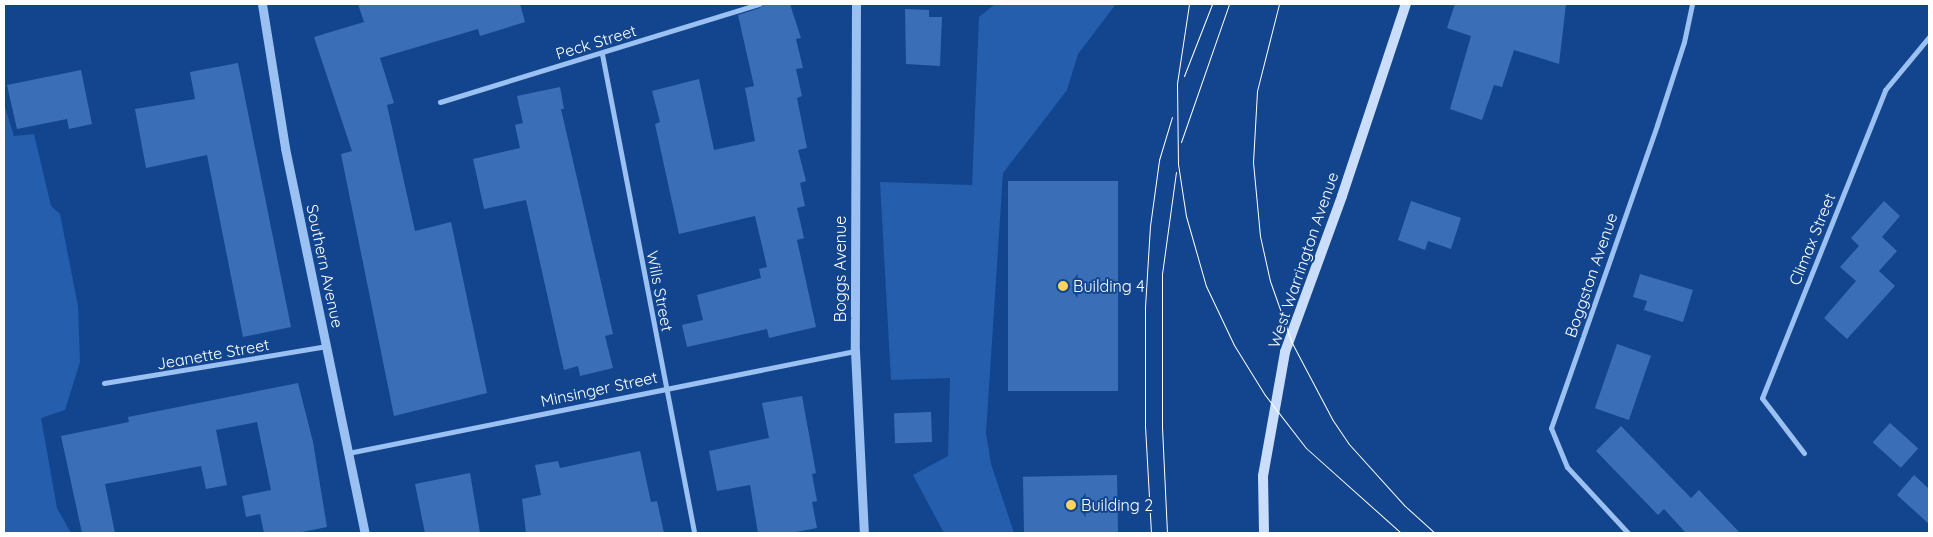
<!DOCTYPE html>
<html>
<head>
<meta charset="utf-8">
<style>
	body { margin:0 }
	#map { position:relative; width:1933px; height:537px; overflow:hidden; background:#12458e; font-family:Quicksand,sans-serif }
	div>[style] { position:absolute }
	.green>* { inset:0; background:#245ead }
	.building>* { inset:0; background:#3a6fb7; transform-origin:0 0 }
	.minor>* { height:5px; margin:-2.5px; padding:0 2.5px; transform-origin:2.5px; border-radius:2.5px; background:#9bc0f2 }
	.tertiary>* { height:9px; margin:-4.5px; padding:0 4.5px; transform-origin:4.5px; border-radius:4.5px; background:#9bc0f2 }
	.secondary>* { height:10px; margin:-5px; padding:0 5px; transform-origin:5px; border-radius:5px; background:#cadefc }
	.tram>* { height:1px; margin:-0.5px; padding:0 0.5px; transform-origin:0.5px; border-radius:0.5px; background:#fff }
	.dots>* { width:14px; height:14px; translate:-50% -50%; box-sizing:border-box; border:2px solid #12458e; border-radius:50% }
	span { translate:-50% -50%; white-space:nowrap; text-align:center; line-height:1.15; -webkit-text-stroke:4px #12458e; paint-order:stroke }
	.street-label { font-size:16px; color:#fff }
	.poi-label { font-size:16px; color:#fff }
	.left { translate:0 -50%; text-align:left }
	.frame { position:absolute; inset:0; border:5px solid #fff; pointer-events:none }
</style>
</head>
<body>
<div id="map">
	<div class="green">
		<div style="clip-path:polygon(995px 4px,1116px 4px,1078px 54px,1067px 90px,1003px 173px,986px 433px,991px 464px,1014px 533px,944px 533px,913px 475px,948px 456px,950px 378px,891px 380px,880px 182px,972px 185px,979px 17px)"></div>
		<div style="clip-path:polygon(4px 104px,14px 136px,34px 134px,51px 206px,60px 214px,78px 306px,80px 362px,65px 410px,41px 418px,57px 508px,71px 533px,4px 533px)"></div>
	</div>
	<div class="building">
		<div style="clip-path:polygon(358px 4px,520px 4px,525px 22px,480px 36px,478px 29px,380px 58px,394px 103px,387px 105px,415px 231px,451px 222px,487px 393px,394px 416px,341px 154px,352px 151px,314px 37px,364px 22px)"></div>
		<div style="clip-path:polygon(763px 4px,790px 4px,801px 38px,796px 39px,803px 68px,796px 69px,802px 96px,797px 98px,807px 148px,798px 150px,806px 181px,800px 183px,805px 206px,797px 208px,804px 238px,797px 240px,816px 327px,769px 338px,767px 329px,687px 347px,682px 325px,703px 320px,697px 295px,761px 278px,759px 269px,767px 267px,755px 216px,679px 234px,655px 124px,660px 122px,652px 91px,699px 79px,714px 150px,755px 141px,745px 88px,754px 86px,738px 15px,760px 8px)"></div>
		<div style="clip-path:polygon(1455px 4px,1566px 4px,1559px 64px,1514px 50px,1502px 87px,1494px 85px,1482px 120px,1450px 109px,1471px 36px,1447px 28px)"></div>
		<div style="clip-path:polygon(905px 9px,929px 10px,929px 17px,942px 17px,940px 66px,906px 64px)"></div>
		<div style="clip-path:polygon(238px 63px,291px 327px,243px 337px,207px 155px,146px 168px,135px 109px,195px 99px,190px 72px)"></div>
		<div style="clip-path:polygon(81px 70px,92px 124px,69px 129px,67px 119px,17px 129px,7px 85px)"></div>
		<div style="clip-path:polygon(560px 87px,564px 109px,561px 109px,613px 334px,605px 336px,613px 368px,580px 376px,578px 366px,564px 370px,526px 200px,484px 209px,473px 159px,520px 148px,515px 125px,523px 123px,517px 96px)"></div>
		<div style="left:1118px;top:181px;width:210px;height:110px;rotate:90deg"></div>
		<div style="clip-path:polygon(1411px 201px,1461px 218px,1451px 249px,1428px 241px,1425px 250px,1398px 240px)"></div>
		<div style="clip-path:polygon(1884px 201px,1900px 216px,1882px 237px,1897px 251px,1879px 271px,1895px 286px,1847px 339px,1824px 318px,1856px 281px,1840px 267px,1859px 246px,1851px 238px)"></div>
		<div style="clip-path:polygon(1640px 274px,1693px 290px,1683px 322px,1644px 310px,1647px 301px,1633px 297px)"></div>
		<div style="left:1617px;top:344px;width:36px;height:68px;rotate:19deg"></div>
		<div style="clip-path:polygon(298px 383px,313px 442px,327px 527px,297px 533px,264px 533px,260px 514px,246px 517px,242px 496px,271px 490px,257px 422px,216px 430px,227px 485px,206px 489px,201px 466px,105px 484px,115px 533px,82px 533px,61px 436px,129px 422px,128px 417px)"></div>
		<div style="clip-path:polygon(802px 396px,816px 473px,812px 474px,817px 501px,812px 502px,817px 528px,791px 533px,758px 533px,750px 485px,717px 491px,709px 451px,769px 438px,762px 403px)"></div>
		<div style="left:931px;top:412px;width:30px;height:37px;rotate:88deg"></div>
		<div style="left:1890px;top:423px;width:38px;height:26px;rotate:42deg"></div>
		<div style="clip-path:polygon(1621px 426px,1691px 498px,1699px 490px,1740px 533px,1686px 533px,1664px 509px,1658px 515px,1596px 451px)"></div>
		<div style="clip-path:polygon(640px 451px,651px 502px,657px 501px,664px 533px,526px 533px,522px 499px,541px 495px,535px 465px,558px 461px,560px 468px)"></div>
		<div style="clip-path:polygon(470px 473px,480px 533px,425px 533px,415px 484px)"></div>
		<div style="left:1117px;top:475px;width:58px;height:94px;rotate:89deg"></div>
		<div style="clip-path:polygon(1914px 475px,1929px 489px,1929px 524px,1897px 495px)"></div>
	</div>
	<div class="minor">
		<div style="left:602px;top:54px;width:488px;rotate:79.1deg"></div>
		<div style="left:440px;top:102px;width:334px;rotate:-17.1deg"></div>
		<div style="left:104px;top:383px;width:226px;rotate:-9.4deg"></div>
		<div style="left:348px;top:453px;width:517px;rotate:-11.38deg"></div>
		<div style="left:1804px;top:453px;width:69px;rotate:-127.4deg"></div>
		<div style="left:1762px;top:398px;width:332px;rotate:-68.2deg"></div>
		<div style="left:1885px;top:90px;width:69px;rotate:-50.3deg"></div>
		<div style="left:1628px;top:533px;width:90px;rotate:-132.7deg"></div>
		<div style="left:1567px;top:467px;width:42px;rotate:-112.3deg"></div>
		<div style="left:1551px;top:428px;width:321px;rotate:-70.7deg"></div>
		<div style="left:1657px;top:125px;width:87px;rotate:-72deg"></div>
		<div style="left:1684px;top:42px;width:39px;rotate:-78deg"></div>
	</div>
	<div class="tertiary">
		<div style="left:262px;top:4px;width:146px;rotate:80.9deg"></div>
		<div style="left:285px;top:148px;width:393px;rotate:78.3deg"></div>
		<div style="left:856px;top:4px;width:347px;rotate:90.2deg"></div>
		<div style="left:855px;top:351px;width:182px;rotate:87.2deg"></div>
	</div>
	<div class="secondary">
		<div style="left:1264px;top:533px;width:57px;rotate:-91deg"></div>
		<div style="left:1263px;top:476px;width:126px;rotate:-79.9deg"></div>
		<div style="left:1285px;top:352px;width:166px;rotate:-69.9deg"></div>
		<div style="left:1342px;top:196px;width:202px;rotate:-71.6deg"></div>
	</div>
	<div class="tram">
		<div style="left:1189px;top:4px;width:80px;rotate:98.6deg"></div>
		<div style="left:1177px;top:83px;width:81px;rotate:89.3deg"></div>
		<div style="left:1178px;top:164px;width:53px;rotate:81.3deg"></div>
		<div style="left:1186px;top:216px;width:73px;rotate:74.1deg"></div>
		<div style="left:1206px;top:286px;width:65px;rotate:64.6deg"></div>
		<div style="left:1234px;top:345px;width:59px;rotate:58.2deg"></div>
		<div style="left:1265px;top:395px;width:67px;rotate:52.3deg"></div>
		<div style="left:1306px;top:448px;width:127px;rotate:41.8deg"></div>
		<div style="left:1279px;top:4px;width:90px;rotate:104.2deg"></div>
		<div style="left:1257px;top:91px;width:71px;rotate:93.2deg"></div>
		<div style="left:1253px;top:162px;width:74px;rotate:84.6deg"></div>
		<div style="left:1260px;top:236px;width:46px;rotate:77.5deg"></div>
		<div style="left:1270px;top:281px;width:66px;rotate:70.5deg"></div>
		<div style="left:1292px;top:343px;width:86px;rotate:62.2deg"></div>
		<div style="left:1332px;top:419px;width:29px;rotate:56deg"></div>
		<div style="left:1348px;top:443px;width:85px;rotate:47.9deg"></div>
		<div style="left:1405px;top:506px;width:40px;rotate:42deg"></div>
		<div style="left:1184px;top:76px;width:77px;rotate:-68.7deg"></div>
		<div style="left:1181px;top:142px;width:146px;rotate:-70.8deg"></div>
		<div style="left:1151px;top:533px;width:106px;rotate:-93.2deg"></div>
		<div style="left:1145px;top:427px;width:120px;rotate:-90deg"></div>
		<div style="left:1145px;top:307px;width:81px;rotate:-86.5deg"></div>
		<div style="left:1150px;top:226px;width:67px;rotate:-82.2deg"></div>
		<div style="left:1159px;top:160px;width:45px;rotate:-73.2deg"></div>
		<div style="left:1167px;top:533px;width:105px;rotate:-92.7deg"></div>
		<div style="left:1162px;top:428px;width:154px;rotate:-90deg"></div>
		<div style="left:1162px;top:274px;width:103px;rotate:-82.2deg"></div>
	</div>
	<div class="dots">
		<div style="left:1063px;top:286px;background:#ffd45c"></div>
		<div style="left:1071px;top:505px;background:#ffd45c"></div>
	</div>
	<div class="street-label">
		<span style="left:596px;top:42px;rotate:-17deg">Peck Street</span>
		<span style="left:1812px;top:239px;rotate:-68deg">Climax Street</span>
		<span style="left:1303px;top:260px;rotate:-71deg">West Warrington Avenue</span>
		<span style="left:325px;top:266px;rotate:78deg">Southern Avenue</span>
		<span style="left:840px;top:269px;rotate:-90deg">Boggs Avenue</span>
		<span style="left:1591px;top:275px;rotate:-71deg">Boggston Avenue</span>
		<span style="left:660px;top:291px;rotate:79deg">Wills Street</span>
		<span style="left:213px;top:354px;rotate:-10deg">Jeanette Street</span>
		<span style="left:599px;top:389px;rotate:-12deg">Minsinger Street</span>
	</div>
	<div class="poi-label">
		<span class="left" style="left:1073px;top:286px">Building 4</span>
		<span class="left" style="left:1081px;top:505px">Building 2</span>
	</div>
	<div class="frame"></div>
</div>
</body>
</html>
